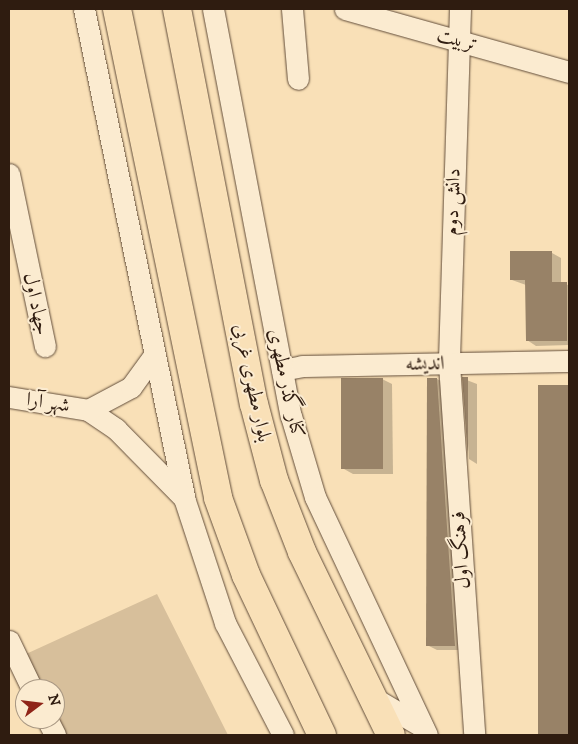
<!DOCTYPE html>
<html>
<head>
<meta charset="utf-8">
<style>
	body { margin:0 }
	#map { position:relative; width:578px; height:744px; overflow:hidden; background:#f9e0b7; font-family:"IM FELL DW Pica",Amiri,serif }
	div>[style] { position:absolute }
	.green>* { inset:0; background:#d7bf9b }
	.shadow>* { inset:0; background:#0003; transform-origin:0 0 }
	.building>* { inset:0; background:#988267; transform-origin:0 0 }
	.roads { filter:drop-shadow(0 0 1px #624d3a) drop-shadow(0 0 1px #624d3a) }
	.minor>* { height:21px; margin:-10.5px; padding:0 10.5px; transform-origin:10.5px; border-radius:10.5px; background:#fbebd0 }
	.major>* { height:28px; margin:-14px; padding:0 14px; transform-origin:14px; border-radius:14px; background:#f9e0b7 }
	span { translate:-50% -50%; white-space:nowrap; text-align:center; line-height:1.15; -webkit-text-stroke:4px #fbebd0; paint-order:stroke }
	.street-label { font-size:20px; color:#2f1c10 }
	.frame { position:absolute; inset:0; border:10px solid #2f1c10; pointer-events:none }
	.north { position:absolute; left:15px; top:679px; width:50px; height:50px; box-sizing:border-box; background:#fbebd0; border:1px solid #a99883; border-radius:50%; rotate:75deg; font-size:14px; font-weight:700; line-height:20px; text-align:center; color:#2f1c10 }
	.north::after { content:''; display:block; margin:auto; width:18px; height:22px; background:#8f2418; clip-path:polygon(50% 0,100% 100%,50% 72%,0 100%) }
</style>
</head>
<body>
<div id="map">
	<div class="green">
		<div style="clip-path:polygon(157px 594px,228px 735px,66px 735px,55px 712px,55px 689px,44px 689px,26px 654px)"></div>
	</div>
	<div class="shadow">
		<div style="clip-path:polygon(552px 253px,561px 258px,561px 284px,569px 285px,569px 345px,536px 346px,527px 340px,526px 285px,512px 280px)"></div>
		<div style="clip-path:polygon(382px 379px,392px 384px,393px 474px,353px 474px,344px 469px)"></div>
		<div style="clip-path:polygon(437px 379px,446px 384px,464px 650px,437px 650px,427px 645px)"></div>
		<div style="clip-path:polygon(464px 379px,477px 384px,477px 464px,469px 459px)"></div>
		<div style="left:539px;top:386px;width:30px;height:349px"></div>
	</div>
	<div class="building">
		<div style="clip-path:polygon(510px 251px,552px 251px,552px 282px,567px 282px,567px 341px,526px 341px,525px 280px,510px 280px)"></div>
		<div style="clip-path:polygon(462px 377px,468px 377px,468px 460px)"></div>
		<div style="left:341px;top:378px;width:42px;height:91px"></div>
		<div style="clip-path:polygon(427px 378px,437px 378px,455px 646px,426px 646px)"></div>
		<div style="left:538px;top:385px;width:31px;height:350px"></div>
	</div>
	<div class="roads">
		<div class="minor">
			<div style="left:84px;top:9px;width:499px;rotate:78.4deg"></div>
			<div style="left:184px;top:498px;width:132px;rotate:71.8deg"></div>
			<div style="left:225px;top:623px;width:126px;rotate:62.6deg"></div>
			<div style="left:213px;top:9px;width:414px;rotate:79.2deg"></div>
			<div style="left:291px;top:416px;width:84px;rotate:73.5deg"></div>
			<div style="left:315px;top:497px;width:263px;rotate:64.8deg"></div>
			<div style="left:292px;top:9px;width:70px;rotate:85.1deg"></div>
			<div style="left:345px;top:9px;width:233px;rotate:15.7deg"></div>
			<div style="left:460px;top:9px;width:355px;rotate:91.8deg"></div>
			<div style="left:449px;top:364px;width:372px;rotate:86.1deg"></div>
			<div style="left:9px;top:174px;width:176px;rotate:78.2deg"></div>
			<div style="left:282px;top:370px;width:20px;rotate:-11deg"></div>
			<div style="left:302px;top:366px;width:267px;rotate:-1.1deg"></div>
			<div style="left:9px;top:397px;width:80px;rotate:9.3deg"></div>
			<div style="left:88px;top:410px;width:34px;rotate:34deg"></div>
			<div style="left:116px;top:429px;width:97px;rotate:45.4deg"></div>
			<div style="left:88px;top:410px;width:49px;rotate:-28.1deg"></div>
			<div style="left:131px;top:387px;width:39px;rotate:-54deg"></div>
			<div style="left:9px;top:641px;width:53px;rotate:64.4deg"></div>
			<div style="left:372px;top:697px;width:59px;rotate:30.5deg"></div>
			<div style="left:47px;top:719px;width:18px;rotate:63deg"></div>
		</div>
		<div class="major">
			<div style="left:117px;top:9px;width:499px;rotate:78.3deg"></div>
			<div style="left:218px;top:498px;width:82px;rotate:70deg"></div>
			<div style="left:246px;top:575px;width:177px;rotate:64.6deg"></div>
			<div style="left:177px;top:9px;width:402px;rotate:79deg"></div>
			<div style="left:254px;top:404px;width:79px;rotate:75.3deg"></div>
			<div style="left:274px;top:480px;width:77px;rotate:68.7deg"></div>
			<div style="left:302px;top:552px;width:203px;rotate:64.1deg"></div>
		</div>
	</div>
	<div class="street-label">
		<span style="left:457px;top:40px;rotate:16deg">تربیت</span>
		<span style="left:453px;top:202px;rotate:-88deg">دانش دوم</span>
		<span style="left:36px;top:304px;rotate:78deg">جهاد اول</span>
		<span style="left:425px;top:364px;rotate:-1deg">اندیشه</span>
		<span style="left:252px;top:383px;rotate:78deg">بلوار مطهری غربی</span>
		<span style="left:286px;top:383px;rotate:78deg">کنار گذر مطهری</span>
		<span style="left:48px;top:403px;rotate:9deg">شهر آرا</span>
		<span style="left:461px;top:550px;rotate:-94deg">فرهنگ اول</span>
	</div>
	<div class="frame"></div>
	<div class="north">N</div>
</div>
</body>
</html>
